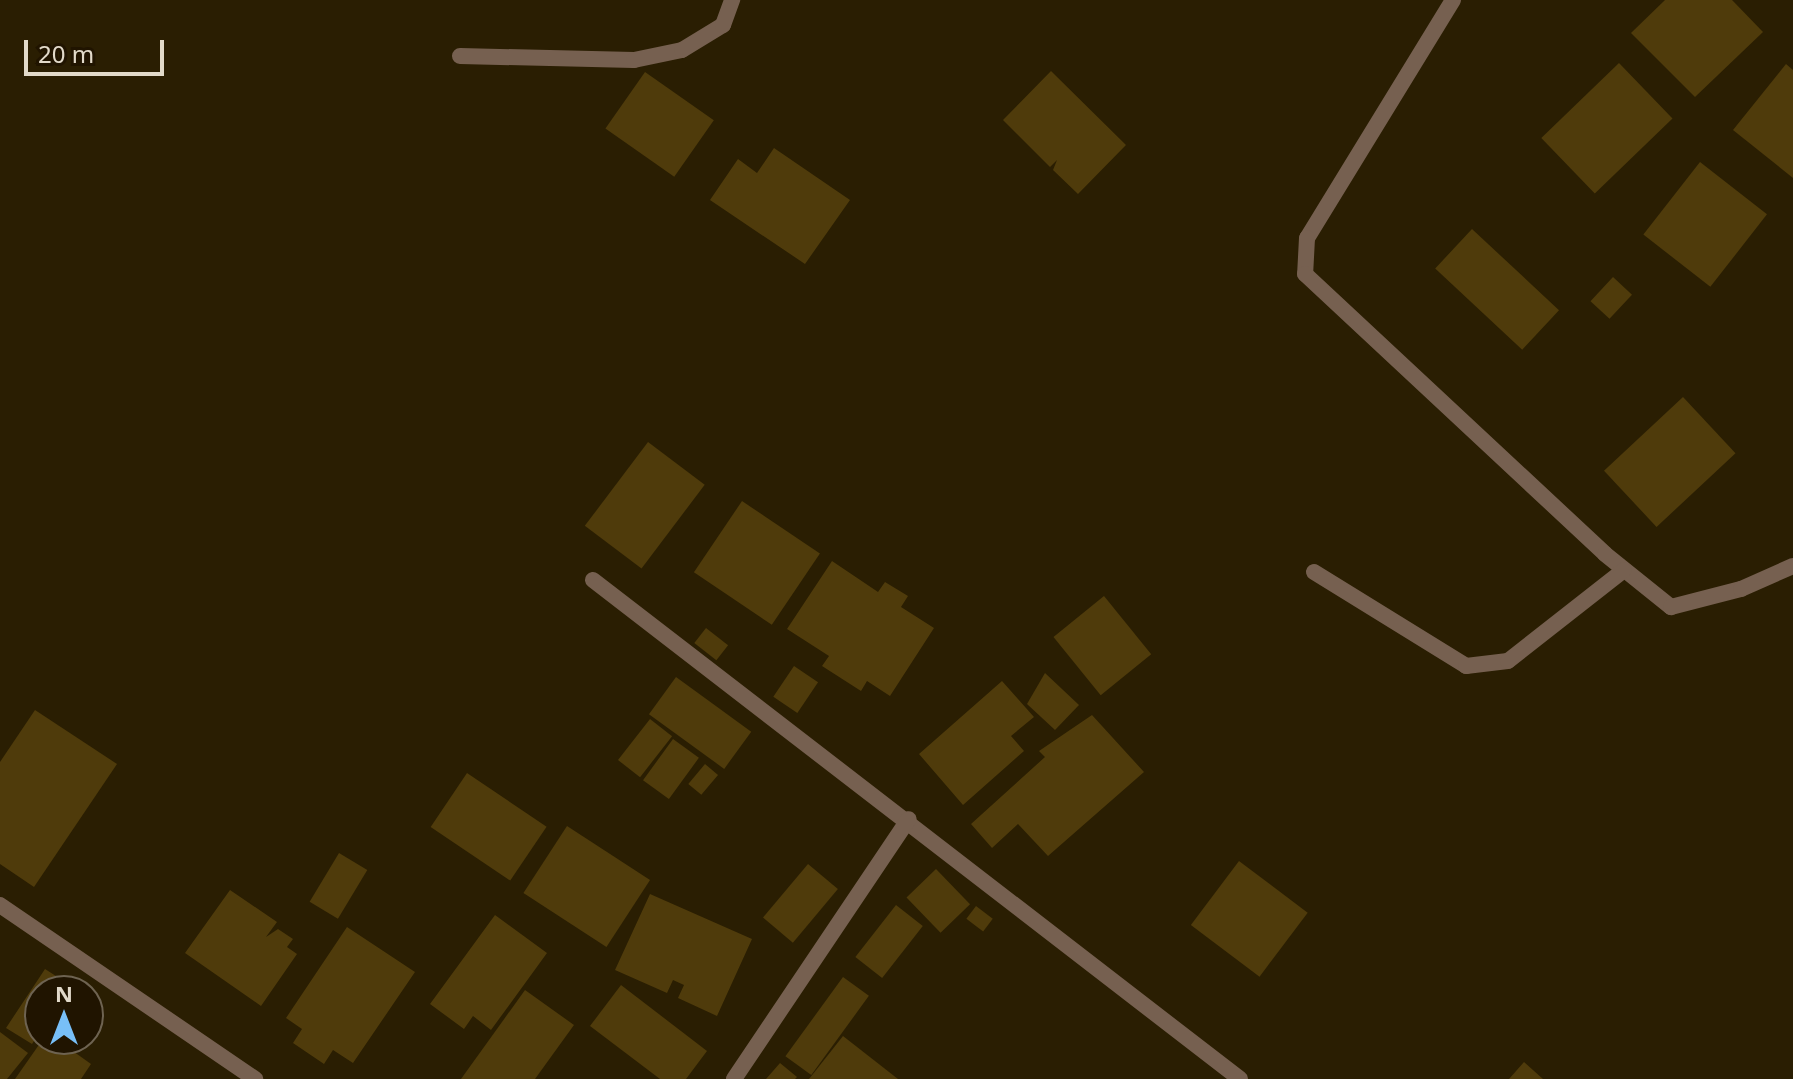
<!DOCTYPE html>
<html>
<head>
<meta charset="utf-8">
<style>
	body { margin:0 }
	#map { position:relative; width:1793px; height:1079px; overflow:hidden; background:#2a1e02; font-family:"Noto Sans",sans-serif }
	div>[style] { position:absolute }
	.building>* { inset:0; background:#4f3b0b; transform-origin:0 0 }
	.minor>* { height:16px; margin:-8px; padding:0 8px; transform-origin:8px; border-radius:8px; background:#766050 }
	span { translate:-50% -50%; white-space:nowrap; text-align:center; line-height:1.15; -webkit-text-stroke:7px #201400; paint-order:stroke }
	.north { position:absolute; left:24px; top:975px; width:80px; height:80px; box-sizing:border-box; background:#201400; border:2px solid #6e6351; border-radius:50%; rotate:0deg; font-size:22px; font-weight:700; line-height:32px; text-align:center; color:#e2daca }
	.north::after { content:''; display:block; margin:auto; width:28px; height:36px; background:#78bff7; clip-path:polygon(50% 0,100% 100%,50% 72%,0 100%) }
	.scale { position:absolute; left:24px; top:40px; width:140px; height:36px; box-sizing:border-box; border:4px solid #e2daca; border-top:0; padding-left:10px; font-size:24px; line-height:28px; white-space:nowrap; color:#e2daca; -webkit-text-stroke:6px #201400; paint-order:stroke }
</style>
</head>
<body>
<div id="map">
	<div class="building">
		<div style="clip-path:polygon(1665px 0,1732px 0,1763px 32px,1695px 97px,1631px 33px)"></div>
		<div style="left:1619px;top:63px;width:77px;height:108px;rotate:46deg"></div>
		<div style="clip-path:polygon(1786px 64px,1793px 70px,1793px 178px,1733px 130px)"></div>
		<div style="clip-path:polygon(1051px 71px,1126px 145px,1078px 194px,1053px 170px,1057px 160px,1050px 167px,1003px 120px)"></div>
		<div style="left:645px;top:72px;width:84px;height:69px;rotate:35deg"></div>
		<div style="clip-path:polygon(774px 148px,850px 200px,805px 264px,710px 200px,738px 159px,757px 173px)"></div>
		<div style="left:1700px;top:162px;width:85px;height:92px;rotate:38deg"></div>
		<div style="left:1472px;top:229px;width:119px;height:54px;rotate:43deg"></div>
		<div style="left:1613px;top:277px;width:26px;height:33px;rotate:43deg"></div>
		<div style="left:1683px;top:397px;width:77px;height:108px;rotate:47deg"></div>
		<div style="left:648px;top:442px;width:71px;height:105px;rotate:37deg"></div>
		<div style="left:742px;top:501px;width:94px;height:86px;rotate:34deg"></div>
		<div style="clip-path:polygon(832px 561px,878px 592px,885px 582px,908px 596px,901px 607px,934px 628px,890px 696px,867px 681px,861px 691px,822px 666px,829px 656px,787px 629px)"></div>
		<div style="left:1104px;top:596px;width:75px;height:65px;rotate:51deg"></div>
		<div style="left:706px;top:628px;width:28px;height:19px;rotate:38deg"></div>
		<div style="left:794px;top:666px;width:29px;height:37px;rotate:34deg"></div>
		<div style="clip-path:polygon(1045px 673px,1079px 705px,1055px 730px,1027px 704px)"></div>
		<div style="left:676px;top:677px;width:93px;height:46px;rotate:36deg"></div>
		<div style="clip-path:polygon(1002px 681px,1034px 717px,1011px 736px,1024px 751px,963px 805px,919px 754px)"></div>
		<div style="clip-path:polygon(35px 710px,117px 764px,34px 887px,0 864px,0 762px)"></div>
		<div style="clip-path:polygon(1092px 715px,1144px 772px,1048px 856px,1018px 824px,992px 848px,971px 824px,1045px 757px,1039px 751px)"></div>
		<div style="left:650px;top:719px;width:28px;height:52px;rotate:38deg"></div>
		<div style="left:673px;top:739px;width:32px;height:51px;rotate:36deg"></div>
		<div style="left:705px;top:764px;width:17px;height:26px;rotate:40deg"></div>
		<div style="left:467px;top:773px;width:96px;height:65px;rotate:34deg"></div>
		<div style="left:567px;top:826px;width:99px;height:80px;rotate:33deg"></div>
		<div style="left:339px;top:853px;width:33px;height:57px;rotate:31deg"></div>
		<div style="left:1239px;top:861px;width:86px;height:80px;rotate:37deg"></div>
		<div style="left:808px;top:864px;width:39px;height:70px;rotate:40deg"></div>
		<div style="left:936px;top:869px;width:49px;height:41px;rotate:46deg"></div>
		<div style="clip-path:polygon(230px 890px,277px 922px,266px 937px,278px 929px,293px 939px,287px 947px,297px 954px,261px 1006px,185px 953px)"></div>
		<div style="clip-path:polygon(650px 894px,752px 939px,717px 1016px,678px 998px,684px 985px,673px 980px,667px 993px,615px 970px)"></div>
		<div style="left:896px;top:905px;width:34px;height:66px;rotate:38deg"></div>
		<div style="left:976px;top:906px;width:21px;height:16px;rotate:37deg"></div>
		<div style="clip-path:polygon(495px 915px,547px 953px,491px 1030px,473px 1016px,464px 1029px,430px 1004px)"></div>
		<div style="clip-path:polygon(347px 927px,415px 972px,353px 1063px,333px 1050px,324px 1064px,293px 1043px,302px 1029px,286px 1018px)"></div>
		<div style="clip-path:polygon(45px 969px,70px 985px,67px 991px,40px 991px,40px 1032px,32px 1044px,6px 1028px)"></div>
		<div style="left:843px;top:977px;width:32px;height:98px;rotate:36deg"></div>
		<div style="clip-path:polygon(621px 985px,707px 1051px,686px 1079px,660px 1079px,590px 1026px)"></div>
		<div style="clip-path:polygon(525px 990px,574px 1025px,535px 1079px,461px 1079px)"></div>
		<div style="clip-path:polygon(0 1032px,28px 1053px,7px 1079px,0 1079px)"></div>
		<div style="clip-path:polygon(843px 1036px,898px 1079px,809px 1079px)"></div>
		<div style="clip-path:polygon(43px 1039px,56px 1039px,91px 1064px,81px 1079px,15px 1079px)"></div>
		<div style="clip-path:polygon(1524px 1062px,1543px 1079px,1509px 1079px)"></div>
		<div style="clip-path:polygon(780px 1063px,797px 1077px,795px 1079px,766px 1079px)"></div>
	</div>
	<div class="minor">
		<div style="left:1453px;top:0;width:279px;rotate:121.5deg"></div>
		<div style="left:1307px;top:238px;width:36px;rotate:93deg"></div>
		<div style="left:1305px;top:274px;width:410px;rotate:43deg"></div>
		<div style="left:1605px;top:554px;width:85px;rotate:38.8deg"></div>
		<div style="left:1671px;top:607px;width:72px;rotate:-14.4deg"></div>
		<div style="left:1741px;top:589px;width:57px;rotate:-23.9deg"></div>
		<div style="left:460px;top:56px;width:174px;rotate:1.3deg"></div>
		<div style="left:634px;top:60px;width:49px;rotate:-11.8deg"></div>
		<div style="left:682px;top:50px;width:48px;rotate:-31.4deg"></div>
		<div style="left:723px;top:25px;width:27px;rotate:-70deg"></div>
		<div style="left:1314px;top:572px;width:179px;rotate:31.7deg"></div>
		<div style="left:1466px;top:666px;width:42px;rotate:-6.8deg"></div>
		<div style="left:1508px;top:661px;width:147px;rotate:-38.1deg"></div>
		<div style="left:593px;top:580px;width:817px;rotate:37.64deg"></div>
		<div style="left:0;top:905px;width:309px;rotate:34.3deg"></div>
		<div style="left:734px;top:1079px;width:313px;rotate:-56.1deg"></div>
	</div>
	<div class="north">N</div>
	<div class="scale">20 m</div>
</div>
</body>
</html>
